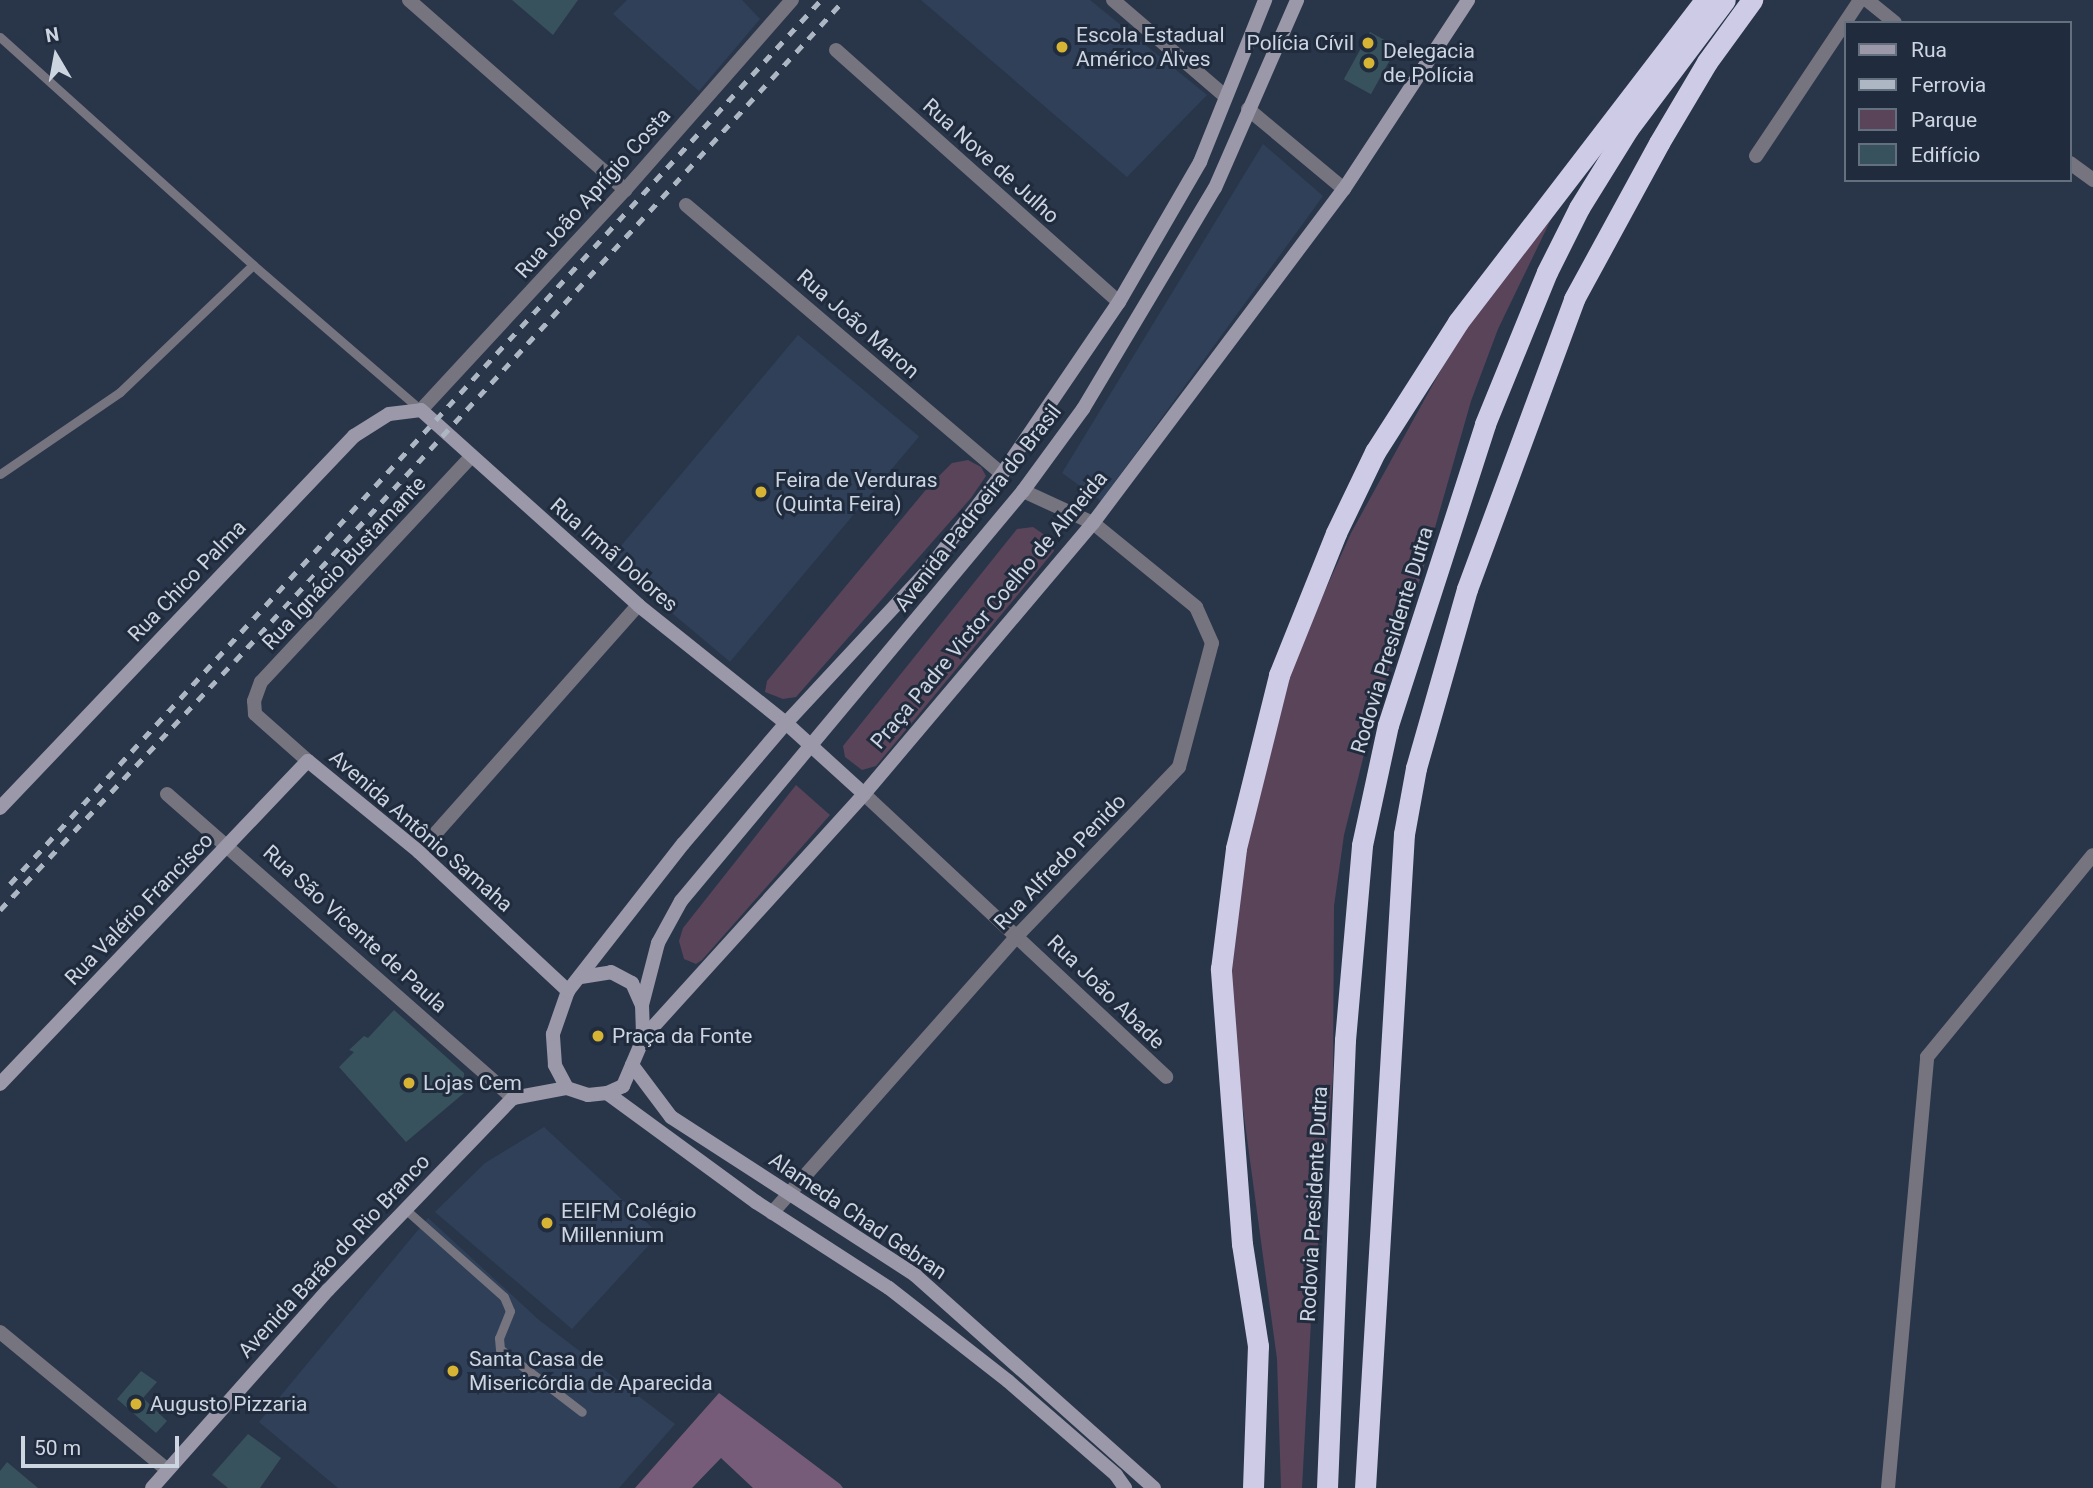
<!DOCTYPE html>
<html>
<head>
<meta charset="utf-8">
<style>
	body { margin:0 }
	#map { position:relative; width:2093px; height:1488px; overflow:hidden; background:#293649; font-family:Roboto,sans-serif }
	div>[style] { position:absolute }
	.built>* { inset:0; background:#304059; transform-origin:0 0 }
	.green>* { inset:0; background:#59445a }
	.forest>* { inset:0; background:#765c78 }
	.building>* { inset:0; background:#37525d; transform-origin:0 0 }
	.lane>* { height:9px; margin:-4.5px; padding:0 4.5px; transform-origin:4.5px; border-radius:4.5px; background:#76747f }
	.street>* { height:14px; margin:-7px; padding:0 7px; transform-origin:7px; border-radius:7px; background:#76747f }
	.secondary>* { height:14px; margin:-7px; padding:0 7px; transform-origin:7px; border-radius:7px; background:#9a98a9 }
	.highway>* { height:21px; margin:-10.5px; padding:0 10.5px; transform-origin:10.5px; border-radius:10.5px; background:#cecbe6 }
	.rail>* { height:5px; margin-top:-2.5px; transform-origin:0; background:repeating-linear-gradient(90deg,#adb6c3 0 9px,transparent 0 18px) }
	.dots>* { width:19px; height:19px; translate:-50% -50%; box-sizing:border-box; border:4px solid #202c3e; border-radius:50% }
	span { translate:-50% -50%; white-space:nowrap; text-align:center; line-height:1.15; -webkit-text-stroke:6px #202c3e; paint-order:stroke }
	.poi-label { font-size:21px; color:#cdd5e1 }
	.left { translate:0 -50%; text-align:left }
	.right { translate:-100% -50%; text-align:right }
	.street-label { font-size:21px; color:#cdd5e1 }
	.legend { position:absolute; left:1844px; top:21px; width:228px; height:161px; box-sizing:border-box; background:#202c3e; border:2px solid #65707f; margin:0; padding:9px 12px; list-style:none; font-size:21px; color:#cdd5e1 }
	.legend li { display:flex; align-items:center; gap:14px; height:35px }
	.legend b { width:35px; border:2px solid #65707f }
	.north { position:absolute; left:21px; top:21px; width:70px; height:70px; -webkit-text-stroke:5px #202c3e; paint-order:stroke; rotate:350deg; font-size:19px; font-weight:700; line-height:28px; text-align:center; color:#cdd5e1 }
	.north::after { content:''; display:block; margin:auto; width:24px; height:32px; background:#cdd5e1; clip-path:polygon(50% 0,100% 100%,50% 72%,0 100%) }
	.scale { position:absolute; left:21px; top:1436px; width:158px; height:32px; box-sizing:border-box; border:4px solid #cdd5e1; border-top:0; padding-left:9px; font-size:21px; line-height:24px; white-space:nowrap; color:#cdd5e1; -webkit-text-stroke:5px #202c3e; paint-order:stroke }
</style>
</head>
<body>
<div id="map">
	<div class="built">
		<div style="clip-path:polygon(627px 0,742px 0,760px 19px,699px 91px,613px 14px)"></div>
		<div style="clip-path:polygon(921px 0,1090px 0,1207px 95px,1127px 177px)"></div>
		<div style="clip-path:polygon(1263px 144px,1323px 196px,1101px 501px,1062px 473px)"></div>
		<div style="left:798px;top:335px;width:158px;height:294px;rotate:40deg"></div>
		<div style="clip-path:polygon(544px 1127px,659px 1234px,572px 1329px,435px 1212px,485px 1163px)"></div>
		<div style="clip-path:polygon(428px 1218px,539px 1320px,675px 1424px,619px 1488px,338px 1488px,259px 1422px)"></div>
	</div>
	<div class="green">
		<div style="clip-path:polygon(1557px 207px,1498px 329px,1471px 401px,1422px 573px,1374px 714px,1344px 835px,1334px 906px,1333px 1077px,1311px 1321px,1302px 1488px,1281px 1488px,1277px 1359px,1232px 1028px,1232px 914px,1265px 752px,1298px 651px,1351px 533px,1454px 346px)"></div>
		<div style="clip-path:polygon(968px 460px,981px 467px,986px 476px,971px 498px,796px 697px,783px 699px,765px 692px,767px 681px,929px 486px,952px 463px)"></div>
		<div style="clip-path:polygon(1033px 527px,1049px 538px,1054px 551px,876px 766px,862px 770px,845px 757px,843px 746px,1017px 529px)"></div>
		<div style="clip-path:polygon(796px 785px,830px 815px,702px 960px,696px 964px,684px 959px,679px 941px,683px 928px)"></div>
	</div>
	<div class="forest">
		<div style="clip-path:polygon(719px 1393px,840px 1484px,843px 1488px,753px 1488px,721px 1458px,692px 1488px,635px 1488px)"></div>
	</div>
	<div class="building">
		<div style="clip-path:polygon(512px 0,578px 0,553px 35px)"></div>
		<div style="left:1370px;top:32px;width:31px;height:54px;rotate:29deg"></div>
		<div style="clip-path:polygon(394px 1010px,464px 1073px,464px 1093px,406px 1142px,339px 1067px,354px 1052px,349px 1050px,364px 1036px,368px 1038px)"></div>
		<div style="clip-path:polygon(141px 1371px,157px 1382px,143px 1398px,167px 1421px,156px 1433px,117px 1399px)"></div>
		<div style="clip-path:polygon(248px 1434px,281px 1458px,260px 1488px,228px 1488px,212px 1475px)"></div>
		<div style="clip-path:polygon(7px 1462px,38px 1488px,0 1488px,0 1471px)"></div>
	</div>
	<div class="lane">
		<div style="left:0;top:37px;width:341px;rotate:42deg"></div>
		<div style="left:0;top:474px;width:145px;rotate:-34.3deg"></div>
		<div style="left:120px;top:392px;width:184px;rotate:-43.7deg"></div>
		<div style="left:253px;top:265px;width:222px;rotate:40.8deg"></div>
		<div style="left:405px;top:1209px;width:132px;rotate:41.6deg"></div>
		<div style="left:504px;top:1297px;width:15px;rotate:67deg"></div>
		<div style="left:510px;top:1311px;width:29px;rotate:112deg"></div>
		<div style="left:499px;top:1338px;width:11px;rotate:85deg"></div>
		<div style="left:500px;top:1349px;width:103px;rotate:37.5deg"></div>
	</div>
	<div class="street">
		<div style="left:409px;top:0;width:288px;rotate:41.3deg"></div>
		<div style="left:1113px;top:0;width:148px;rotate:40.6deg"></div>
		<div style="left:1867px;top:0;width:36px;rotate:39deg"></div>
		<div style="left:836px;top:50px;width:379px;rotate:41.7deg"></div>
		<div style="left:1248px;top:109px;width:125px;rotate:39.8deg"></div>
		<div style="left:1756px;top:156px;width:187px;rotate:-56.3deg"></div>
		<div style="left:2070px;top:163px;width:29px;rotate:36deg"></div>
		<div style="left:686px;top:205px;width:415px;rotate:40.4deg"></div>
		<div style="left:421px;top:410px;width:300px;rotate:-47.2deg"></div>
		<div style="left:625px;top:190px;width:253px;rotate:-48.7deg"></div>
		<div style="left:308px;top:761px;width:71px;rotate:-138.4deg"></div>
		<div style="left:255px;top:714px;width:13px;rotate:-94deg"></div>
		<div style="left:254px;top:701px;width:20px;rotate:-70deg"></div>
		<div style="left:261px;top:682px;width:308px;rotate:-47deg"></div>
		<div style="left:167px;top:794px;width:461px;rotate:41.3deg"></div>
		<div style="left:864px;top:794px;width:414px;rotate:43.1deg"></div>
		<div style="left:419px;top:852px;width:330px;rotate:-48.4deg"></div>
		<div style="left:772px;top:1213px;width:370px;rotate:-48.5deg"></div>
		<div style="left:1017px;top:936px;width:234px;rotate:-46.2deg"></div>
		<div style="left:1179px;top:767px;width:128px;rotate:-75.1deg"></div>
		<div style="left:1212px;top:643px;width:39px;rotate:-114deg"></div>
		<div style="left:1196px;top:607px;width:133px;rotate:-140.8deg"></div>
		<div style="left:1093px;top:523px;width:77px;rotate:-155.4deg"></div>
		<div style="left:0;top:1332px;width:215px;rotate:39.5deg"></div>
		<div style="left:1888px;top:1488px;width:433px;rotate:-84.8deg"></div>
		<div style="left:1927px;top:1057px;width:261px;rotate:-50.6deg"></div>
	</div>
	<div class="secondary">
		<div style="left:0;top:808px;width:514px;rotate:-46.42deg"></div>
		<div style="left:354px;top:436px;width:41px;rotate:-32.2deg"></div>
		<div style="left:389px;top:414px;width:32px;rotate:-7deg"></div>
		<div style="left:421px;top:410px;width:292px;rotate:41.9deg"></div>
		<div style="left:638px;top:605px;width:189px;rotate:38.6deg"></div>
		<div style="left:786px;top:723px;width:105px;rotate:42.3deg"></div>
		<div style="left:581px;top:977px;width:30px;rotate:-9deg"></div>
		<div style="left:611px;top:972px;width:24px;rotate:28deg"></div>
		<div style="left:632px;top:983px;width:24px;rotate:66deg"></div>
		<div style="left:642px;top:1005px;width:34px;rotate:88deg"></div>
		<div style="left:643px;top:1039px;width:51px;rotate:113.1deg"></div>
		<div style="left:623px;top:1086px;width:17px;rotate:156deg"></div>
		<div style="left:607px;top:1093px;width:19px;rotate:174deg"></div>
		<div style="left:588px;top:1095px;width:22px;rotate:-162deg"></div>
		<div style="left:567px;top:1088px;width:26px;rotate:-118deg"></div>
		<div style="left:555px;top:1065px;width:31px;rotate:-94deg"></div>
		<div style="left:553px;top:1034px;width:46px;rotate:-70.8deg"></div>
		<div style="left:568px;top:991px;width:187px;rotate:-52deg"></div>
		<div style="left:683px;top:844px;width:159px;rotate:-49.6deg"></div>
		<div style="left:786px;top:723px;width:209px;rotate:-47.1deg"></div>
		<div style="left:928px;top:570px;width:121px;rotate:-52.4deg"></div>
		<div style="left:1002px;top:474px;width:208px;rotate:-55.8deg"></div>
		<div style="left:1119px;top:302px;width:162px;rotate:-59.9deg"></div>
		<div style="left:1200px;top:162px;width:175px;rotate:-68.1deg"></div>
		<div style="left:642px;top:1005px;width:64px;rotate:-75.5deg"></div>
		<div style="left:658px;top:943px;width:48px;rotate:-61.3deg"></div>
		<div style="left:681px;top:901px;width:534px;rotate:-50.17deg"></div>
		<div style="left:1023px;top:491px;width:102px;rotate:-53.8deg"></div>
		<div style="left:1083px;top:409px;width:257px;rotate:-59.2deg"></div>
		<div style="left:1215px;top:188px;width:205px;rotate:-66.4deg"></div>
		<div style="left:643px;top:1038px;width:329px;rotate:-47.8deg"></div>
		<div style="left:864px;top:794px;width:355px;rotate:-49.8deg"></div>
		<div style="left:1093px;top:523px;width:418px;rotate:-53.1deg"></div>
		<div style="left:1344px;top:189px;width:226px;rotate:-56.7deg"></div>
		<div style="left:632px;top:1065px;width:65px;rotate:53.1deg"></div>
		<div style="left:671px;top:1117px;width:291px;rotate:32.9deg"></div>
		<div style="left:915px;top:1275px;width:320px;rotate:41.7deg"></div>
		<div style="left:0;top:1084px;width:446px;rotate:-46.4deg"></div>
		<div style="left:308px;top:761px;width:144px;rotate:39.3deg"></div>
		<div style="left:419px;top:852px;width:204px;rotate:43deg"></div>
		<div style="left:607px;top:1093px;width:185px;rotate:36.2deg"></div>
		<div style="left:756px;top:1202px;width:158px;rotate:32.9deg"></div>
		<div style="left:889px;top:1288px;width:151px;rotate:38deg"></div>
		<div style="left:1008px;top:1381px;width:143px;rotate:41deg"></div>
		<div style="left:1116px;top:1475px;width:16px;rotate:55deg"></div>
		<div style="left:152px;top:1488px;width:265px;rotate:-48.4deg"></div>
		<div style="left:328px;top:1290px;width:267px;rotate:-46.1deg"></div>
		<div style="left:513px;top:1098px;width:55px;rotate:-10.5deg"></div>
	</div>
	<div class="highway">
		<div style="left:1253px;top:1488px;width:142px;rotate:-88deg"></div>
		<div style="left:1258px;top:1346px;width:103px;rotate:-98.9deg"></div>
		<div style="left:1242px;top:1244px;width:276px;rotate:-94.4deg"></div>
		<div style="left:1221px;top:969px;width:122px;rotate:-82.9deg"></div>
		<div style="left:1236px;top:848px;width:178px;rotate:-76deg"></div>
		<div style="left:1279px;top:675px;width:153px;rotate:-68.1deg"></div>
		<div style="left:1336px;top:533px;width:90px;rotate:-64.3deg"></div>
		<div style="left:1375px;top:452px;width:154px;rotate:-57.4deg"></div>
		<div style="left:1458px;top:322px;width:406px;rotate:-52.5deg"></div>
		<div style="left:1327px;top:1488px;width:448px;rotate:-87.7deg"></div>
		<div style="left:1345px;top:1040px;width:196px;rotate:-85deg"></div>
		<div style="left:1362px;top:845px;width:123px;rotate:-77.8deg"></div>
		<div style="left:1388px;top:725px;width:316px;rotate:-72.1deg"></div>
		<div style="left:1485px;top:424px;width:164px;rotate:-67.8deg"></div>
		<div style="left:1547px;top:272px;width:72px;rotate:-63.4deg"></div>
		<div style="left:1579px;top:208px;width:93px;rotate:-58.2deg"></div>
		<div style="left:1628px;top:129px;width:161px;rotate:-53.1deg"></div>
		<div style="left:1365px;top:1488px;width:655px;rotate:-86.59deg"></div>
		<div style="left:1404px;top:834px;width:67px;rotate:-79.7deg"></div>
		<div style="left:1416px;top:768px;width:186px;rotate:-74.1deg"></div>
		<div style="left:1467px;top:589px;width:309px;rotate:-69.7deg"></div>
		<div style="left:1574px;top:299px;width:178px;rotate:-61.4deg"></div>
		<div style="left:1659px;top:143px;width:94px;rotate:-59.3deg"></div>
		<div style="left:1707px;top:62px;width:77px;rotate:-54deg"></div>
	</div>
	<div class="rail">
		<div style="left:10px;top:884px;width:1200px;rotate:-47.47deg"></div>
		<div style="left:0;top:910px;width:342px;rotate:-46.7deg"></div>
		<div style="left:235px;top:661px;width:899px;rotate:-47.34deg"></div>
	</div>
	<div class="dots">
		<div style="left:1368px;top:43px;background:#d7b434"></div>
		<div style="left:1062px;top:47px;background:#d7b434"></div>
		<div style="left:1369px;top:63px;background:#d7b434"></div>
		<div style="left:761px;top:492px;background:#d7b434"></div>
		<div style="left:598px;top:1036px;background:#d7b434"></div>
		<div style="left:409px;top:1083px;background:#d7b434"></div>
		<div style="left:547px;top:1223px;background:#d7b434"></div>
		<div style="left:453px;top:1371px;background:#d7b434"></div>
		<div style="left:136px;top:1404px;background:#d7b434"></div>
	</div>
	<div class="poi-label">
		<span class="left" style="left:1076px;top:47px">Escola Estadual<br>Américo Alves</span>
		<span class="right" style="left:1354px;top:43px">Polícia Cívil</span>
		<span class="left" style="left:1383px;top:63px">Delegacia<br>de Polícia</span>
		<span class="left" style="left:775px;top:492px">Feira de Verduras<br>(Quinta Feira)</span>
		<span class="left" style="left:612px;top:1036px">Praça da Fonte</span>
		<span class="left" style="left:423px;top:1083px">Lojas Cem</span>
		<span class="left" style="left:561px;top:1223px">EEIFM Colégio<br>Millennium</span>
		<span class="left" style="left:469px;top:1371px">Santa Casa de<br>Misericórdia de Aparecida</span>
		<span class="left" style="left:150px;top:1404px">Augusto Pizzaria</span>
	</div>
	<div class="street-label">
		<span style="left:991px;top:161px;rotate:42deg">Rua Nove de Julho</span>
		<span style="left:593px;top:193px;rotate:-48deg">Rua João Aprígio Costa</span>
		<span style="left:858px;top:324px;rotate:41deg">Rua João Maron</span>
		<span style="left:978px;top:508px;rotate:-52deg">Avenida Padroeira do Brasil</span>
		<span style="left:614px;top:555px;rotate:41deg">Rua Irmã Dolores</span>
		<span style="left:344px;top:563px;rotate:-47deg">Rua Ignácio Bustamante</span>
		<span style="left:187px;top:581px;rotate:-46deg">Rua Chico Palma</span>
		<span style="left:989px;top:610px;rotate:-50deg">Praça Padre Victor Coelho de Almeida</span>
		<span style="left:1392px;top:640px;rotate:-73deg">Rodovia Presidente Dutra</span>
		<span style="left:421px;top:831px;rotate:41deg">Avenida Antônio Samaha</span>
		<span style="left:1060px;top:862px;rotate:-46deg">Rua Alfredo Penido</span>
		<span style="left:139px;top:909px;rotate:-46deg">Rua Valério Francisco</span>
		<span style="left:355px;top:929px;rotate:42deg">Rua São Vicente de Paula</span>
		<span style="left:1106px;top:992px;rotate:44deg">Rua João Abade</span>
		<span style="left:1314px;top:1204px;rotate:-87deg">Rodovia Presidente Dutra</span>
		<span style="left:858px;top:1216px;rotate:34deg">Alameda Chad Gebran</span>
		<span style="left:334px;top:1256px;rotate:-47deg">Avenida Barão do Rio Branco</span>
	</div>
	<ul class="legend">
	<li><b style="height:9px;background:#9a98a9"></b>Rua</li>
	<li><b style="height:9px;background:#adb6c3"></b>Ferrovia</li>
	<li><b style="height:19px;background:#59445a"></b>Parque</li>
	<li><b style="height:19px;background:#37525d"></b>Edifício</li>
	</ul>
	<div class="north">N</div>
	<div class="scale">50 m</div>
</div>
</body>
</html>
